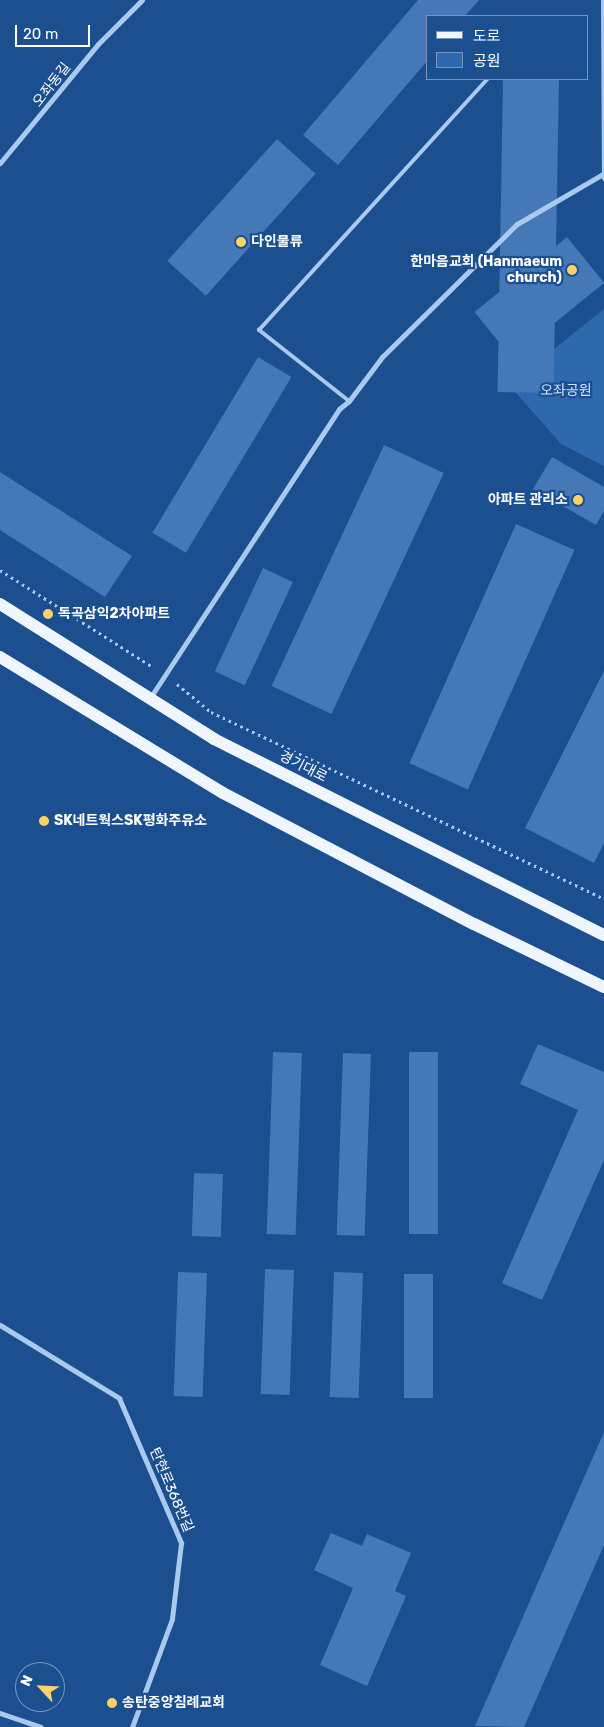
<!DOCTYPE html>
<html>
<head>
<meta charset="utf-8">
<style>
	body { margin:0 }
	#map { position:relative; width:604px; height:1727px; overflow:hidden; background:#1b4f8f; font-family:Rubik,"Noto Sans KR",sans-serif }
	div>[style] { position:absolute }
	.green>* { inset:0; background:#2e69ad }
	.building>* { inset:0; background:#4478b7; transform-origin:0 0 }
	.path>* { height:3px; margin-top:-1.5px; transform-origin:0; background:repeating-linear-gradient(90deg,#a9c9ee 0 2.5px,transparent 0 6.5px) }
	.service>* { height:4px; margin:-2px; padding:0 2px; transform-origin:2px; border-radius:2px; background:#a9c9ee }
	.minor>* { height:5px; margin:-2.5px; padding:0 2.5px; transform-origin:2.5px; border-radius:2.5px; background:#a9c9ee }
	.primary>* { height:12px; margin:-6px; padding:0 6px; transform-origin:6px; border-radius:6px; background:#f0f6ff }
	.dots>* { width:14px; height:14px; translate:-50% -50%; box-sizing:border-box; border:2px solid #1b4f8f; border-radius:50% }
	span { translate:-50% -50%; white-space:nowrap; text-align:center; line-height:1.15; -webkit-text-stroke:4.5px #1b4f8f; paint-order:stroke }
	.street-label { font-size:14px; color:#fff }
	.poi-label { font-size:14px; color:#fff; font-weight:700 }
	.left { translate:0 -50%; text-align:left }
	.right { translate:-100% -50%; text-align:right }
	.park-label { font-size:14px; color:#cfe3fa }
	.legend { position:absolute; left:426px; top:15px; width:162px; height:65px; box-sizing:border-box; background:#1b4f8f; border:1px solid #7695bc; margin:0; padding:6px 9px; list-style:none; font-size:15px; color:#fff }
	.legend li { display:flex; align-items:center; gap:10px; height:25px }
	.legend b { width:25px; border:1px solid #7695bc }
	.north { position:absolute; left:15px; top:1662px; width:50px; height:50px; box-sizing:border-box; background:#1b4f8f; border:1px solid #7695bc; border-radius:50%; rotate:295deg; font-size:14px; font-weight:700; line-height:20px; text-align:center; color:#fff }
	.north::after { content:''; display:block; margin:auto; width:18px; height:22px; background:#ffd166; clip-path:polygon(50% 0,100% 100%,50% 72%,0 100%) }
	.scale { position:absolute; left:15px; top:25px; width:75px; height:22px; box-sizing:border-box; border:2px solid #fff; border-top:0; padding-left:6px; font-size:15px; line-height:18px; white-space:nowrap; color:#fff; -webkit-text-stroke:4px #1b4f8f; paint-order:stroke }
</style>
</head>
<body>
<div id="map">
	<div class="green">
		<div style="clip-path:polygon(604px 309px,604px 466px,561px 444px,509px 385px)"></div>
	</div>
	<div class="building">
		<div style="clip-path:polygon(418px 0,479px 0,465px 16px,428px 16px,428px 60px,338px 165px,303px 135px)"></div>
		<div style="left:503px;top:79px;width:56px;height:313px;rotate:1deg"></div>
		<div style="left:277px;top:139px;width:52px;height:164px;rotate:42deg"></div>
		<div style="left:567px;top:237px;width:59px;height:119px;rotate:51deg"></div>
		<div style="left:258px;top:357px;width:39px;height:205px;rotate:31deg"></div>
		<div style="left:384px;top:445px;width:66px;height:266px;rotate:25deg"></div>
		<div style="clip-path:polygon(552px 457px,604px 487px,604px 511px,596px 525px,533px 489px)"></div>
		<div style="clip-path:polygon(0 472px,132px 556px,105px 597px,0 530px)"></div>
		<div style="left:516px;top:524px;width:64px;height:262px;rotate:24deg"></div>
		<div style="left:263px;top:568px;width:33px;height:114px;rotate:25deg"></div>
		<div style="clip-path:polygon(604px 671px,604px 843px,594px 863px,525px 828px)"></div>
		<div style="clip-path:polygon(538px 1044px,604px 1072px,604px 1160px,542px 1300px,502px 1283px,578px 1110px,520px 1084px)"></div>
		<div style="left:273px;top:1052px;width:29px;height:182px;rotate:2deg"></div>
		<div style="left:409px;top:1052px;width:29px;height:182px"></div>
		<div style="left:343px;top:1053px;width:28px;height:182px;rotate:2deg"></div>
		<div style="left:194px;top:1173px;width:29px;height:63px;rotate:2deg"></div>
		<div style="left:265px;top:1269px;width:29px;height:125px;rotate:2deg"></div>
		<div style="left:178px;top:1272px;width:29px;height:124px;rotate:2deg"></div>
		<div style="left:334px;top:1272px;width:29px;height:125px;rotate:2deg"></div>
		<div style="left:404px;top:1274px;width:29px;height:124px"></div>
		<div style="clip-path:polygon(604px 1432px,604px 1545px,524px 1727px,475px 1726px)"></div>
		<div style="clip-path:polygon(331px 1533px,362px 1546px,367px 1534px,411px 1553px,395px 1591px,406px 1596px,367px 1686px,320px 1665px,353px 1588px,314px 1570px)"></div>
	</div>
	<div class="path">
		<div style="left:0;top:570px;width:181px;rotate:32.4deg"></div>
		<div style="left:177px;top:684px;width:44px;rotate:39.5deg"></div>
		<div style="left:211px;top:712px;width:435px;rotate:25.4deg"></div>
	</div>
	<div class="service">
		<div style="left:349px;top:401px;width:115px;rotate:-141.7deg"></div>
		<div style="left:259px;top:330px;width:339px;rotate:-47.7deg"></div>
	</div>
	<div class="minor">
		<div style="left:603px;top:0;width:178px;rotate:89.7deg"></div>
		<div style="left:0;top:163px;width:154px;rotate:-50.5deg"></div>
		<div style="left:98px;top:44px;width:62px;rotate:-45deg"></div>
		<div style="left:150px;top:698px;width:345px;rotate:-56.8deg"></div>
		<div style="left:339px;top:409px;width:13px;rotate:-39deg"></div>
		<div style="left:349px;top:401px;width:55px;rotate:-53.1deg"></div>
		<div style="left:382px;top:357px;width:190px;rotate:-44.6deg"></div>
		<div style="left:517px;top:224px;width:99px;rotate:-30.2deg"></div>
		<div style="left:0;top:1325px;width:140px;rotate:31.5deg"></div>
		<div style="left:119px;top:1398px;width:158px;rotate:66.8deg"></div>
		<div style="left:181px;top:1543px;width:77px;rotate:96.8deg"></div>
		<div style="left:172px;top:1619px;width:115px;rotate:110.3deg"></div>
		<div style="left:0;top:1713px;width:43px;rotate:18.9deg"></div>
	</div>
	<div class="primary">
		<div style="left:0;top:604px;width:253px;rotate:32.2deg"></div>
		<div style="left:214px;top:739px;width:436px;rotate:26.7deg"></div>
		<div style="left:0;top:657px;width:261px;rotate:31.4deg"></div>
		<div style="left:223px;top:793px;width:283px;rotate:27.6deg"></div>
		<div style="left:474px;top:924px;width:144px;rotate:25.9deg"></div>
	</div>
	<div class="dots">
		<div style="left:241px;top:242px;background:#ffd166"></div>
		<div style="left:572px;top:270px;background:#ffd166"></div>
		<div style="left:578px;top:500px;background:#ffd166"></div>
		<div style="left:48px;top:614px;background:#ffd166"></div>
		<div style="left:44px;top:821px;background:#ffd166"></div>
		<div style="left:112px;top:1703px;background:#ffd166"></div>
	</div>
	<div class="street-label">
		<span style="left:52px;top:85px;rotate:-52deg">오좌동길</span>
		<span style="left:303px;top:767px;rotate:27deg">경기대로</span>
		<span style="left:171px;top:1490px;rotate:67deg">탄현로368번길</span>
	</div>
	<div class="poi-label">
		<span class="left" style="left:251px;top:242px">다인물류</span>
		<span class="right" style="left:562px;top:270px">한마음교회 (Hanmaeum<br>church)</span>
		<span class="right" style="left:568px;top:500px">아파트 관리소</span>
		<span class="left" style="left:58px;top:614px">독곡삼익2차아파트</span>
		<span class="left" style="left:54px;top:821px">SK네트웍스SK평화주유소</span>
		<span class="left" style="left:122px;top:1703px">송탄중앙침례교회</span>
	</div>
	<div class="park-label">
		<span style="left:566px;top:391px">오좌공원</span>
	</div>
	<ul class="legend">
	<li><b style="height:6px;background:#f0f6ff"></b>도로</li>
	<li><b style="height:14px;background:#2e69ad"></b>공원</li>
	</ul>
	<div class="north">N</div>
	<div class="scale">20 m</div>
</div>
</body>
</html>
